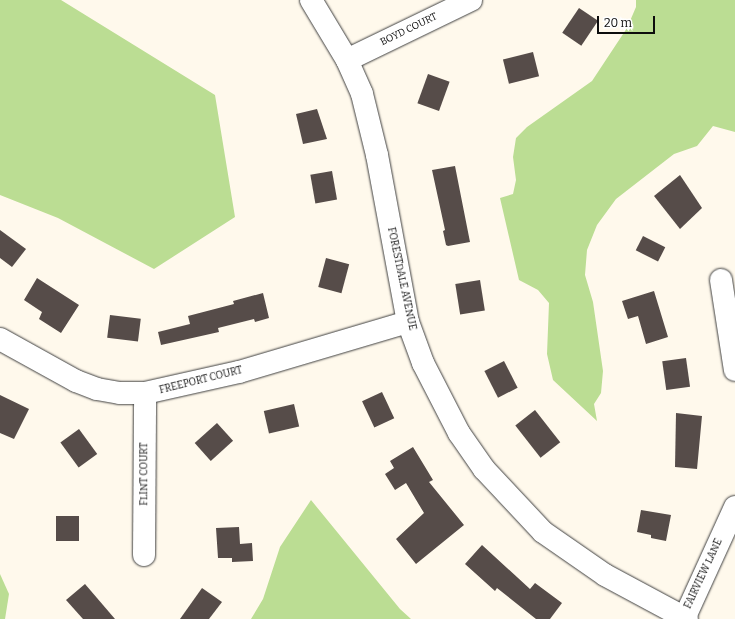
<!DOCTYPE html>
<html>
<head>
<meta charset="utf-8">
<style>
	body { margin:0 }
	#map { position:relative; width:735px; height:619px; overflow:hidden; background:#fff9ec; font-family:Bitter,serif }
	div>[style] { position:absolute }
	.forest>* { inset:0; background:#bbdd93 }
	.building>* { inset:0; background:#564c49; transform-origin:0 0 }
	.roads { filter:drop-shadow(0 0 1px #404040) drop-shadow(0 0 1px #404040) }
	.minor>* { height:22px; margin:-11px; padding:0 11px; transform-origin:11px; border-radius:11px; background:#fff }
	span { translate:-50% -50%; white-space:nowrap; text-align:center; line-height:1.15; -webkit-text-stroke:4px #fff; paint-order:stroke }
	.street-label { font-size:10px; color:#0d0d0d }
	.scale { position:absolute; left:597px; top:16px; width:58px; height:18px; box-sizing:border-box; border:2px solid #0d0d0d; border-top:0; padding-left:5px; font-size:12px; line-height:14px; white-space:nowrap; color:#0d0d0d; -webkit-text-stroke:3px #fff; paint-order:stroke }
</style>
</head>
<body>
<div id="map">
	<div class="forest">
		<div style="clip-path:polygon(0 0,61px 0,215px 95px,235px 217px,154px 269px,58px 218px,0 195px)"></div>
		<div style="clip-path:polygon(636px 0,735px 0,735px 132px,713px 126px,697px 146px,674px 154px,616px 199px,597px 225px,587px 250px,585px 275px,593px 302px,603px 371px,601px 393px,594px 404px,597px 421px,553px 380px,547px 354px,549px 303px,538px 290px,519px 280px,500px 198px,513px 194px,516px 180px,513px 157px,516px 138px,527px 127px,592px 81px,627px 28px,636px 7px)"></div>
		<div style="clip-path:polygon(311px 500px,400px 609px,411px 619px,251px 619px,263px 599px,280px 547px)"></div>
		<div style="clip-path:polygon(0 574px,9px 594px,5px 619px,0 619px)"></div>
	</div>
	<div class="building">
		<div style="left:579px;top:8px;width:23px;height:30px;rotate:34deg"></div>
		<div style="left:533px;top:52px;width:25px;height:31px;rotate:76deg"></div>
		<div style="left:428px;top:74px;width:23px;height:31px;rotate:20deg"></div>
		<div style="clip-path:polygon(317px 109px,327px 139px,303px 144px,296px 114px)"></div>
		<div style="clip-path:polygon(455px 166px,470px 242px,448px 246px,446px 245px,443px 231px,445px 230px,432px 170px)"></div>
		<div style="left:332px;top:171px;width:29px;height:22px;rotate:80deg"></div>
		<div style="clip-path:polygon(680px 175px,702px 208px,680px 229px,654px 196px)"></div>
		<div style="clip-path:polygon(0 230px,26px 249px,12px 267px,0 258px)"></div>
		<div style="left:643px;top:236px;width:25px;height:16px;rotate:27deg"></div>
		<div style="left:326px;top:258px;width:24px;height:30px;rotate:15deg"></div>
		<div style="clip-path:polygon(37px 278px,79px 305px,61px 333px,39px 319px,42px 312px,24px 300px)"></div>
		<div style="left:480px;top:280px;width:31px;height:25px;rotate:81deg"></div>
		<div style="clip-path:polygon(654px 291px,668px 337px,646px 344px,638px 316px,628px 319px,622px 301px)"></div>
		<div style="clip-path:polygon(263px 293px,269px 318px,255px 322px,254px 319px,218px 328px,219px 332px,161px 345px,158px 332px,190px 324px,188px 316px,234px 304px,233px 301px)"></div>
		<div style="left:110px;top:315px;width:31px;height:23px;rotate:7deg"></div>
		<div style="left:686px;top:358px;width:29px;height:24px;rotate:82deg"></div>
		<div style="left:504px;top:361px;width:30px;height:22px;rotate:63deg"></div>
		<div style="left:382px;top:392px;width:29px;height:22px;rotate:65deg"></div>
		<div style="clip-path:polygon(0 395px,29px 409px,14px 439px,0 433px)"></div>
		<div style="left:294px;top:404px;width:23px;height:31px;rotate:77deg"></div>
		<div style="left:535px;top:410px;width:41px;height:25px;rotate:52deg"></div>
		<div style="clip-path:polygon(676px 413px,702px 416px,697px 469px,675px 467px)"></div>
		<div style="left:217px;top:423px;width:24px;height:30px;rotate:48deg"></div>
		<div style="left:79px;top:429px;width:31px;height:23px;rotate:54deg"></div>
		<div style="clip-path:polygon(413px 447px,433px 480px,429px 482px,464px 525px,416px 564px,396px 539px,424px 513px,406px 483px,395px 490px,385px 474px,394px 468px,390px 461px)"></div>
		<div style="clip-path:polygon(641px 510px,671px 515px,666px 541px,651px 538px,651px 535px,637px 532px)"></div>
		<div style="left:56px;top:516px;width:23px;height:25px"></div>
		<div style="clip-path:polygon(239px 527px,240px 544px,252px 543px,253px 561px,232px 562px,232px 558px,218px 558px,216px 528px)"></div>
		<div style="clip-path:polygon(482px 545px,530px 589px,535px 583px,562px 603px,550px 619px,536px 619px,497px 588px,495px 591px,465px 564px)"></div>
		<div style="clip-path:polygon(85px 584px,115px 619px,83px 619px,66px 600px)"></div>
		<div style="clip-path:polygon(202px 588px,222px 602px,209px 619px,180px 619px)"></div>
	</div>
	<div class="roads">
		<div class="minor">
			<div style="left:311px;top:0;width:70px;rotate:59deg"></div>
			<div style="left:347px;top:60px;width:37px;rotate:66deg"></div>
			<div style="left:362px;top:94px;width:63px;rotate:76.2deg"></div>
			<div style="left:377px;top:155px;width:170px;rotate:79.5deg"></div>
			<div style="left:408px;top:322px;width:44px;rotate:69.9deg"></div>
			<div style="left:423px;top:363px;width:79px;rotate:62.8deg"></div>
			<div style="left:459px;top:433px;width:44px;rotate:55.2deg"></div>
			<div style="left:484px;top:469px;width:86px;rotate:46.9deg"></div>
			<div style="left:543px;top:532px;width:75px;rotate:34.7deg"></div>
			<div style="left:605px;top:575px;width:93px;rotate:28.2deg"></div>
			<div style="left:347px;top:60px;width:138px;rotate:-25.8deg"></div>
			<div style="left:721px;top:280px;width:91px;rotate:81.2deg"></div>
			<div style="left:0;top:339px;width:87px;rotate:28.9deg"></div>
			<div style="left:76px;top:381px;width:22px;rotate:21deg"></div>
			<div style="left:97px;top:389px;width:23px;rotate:10deg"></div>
			<div style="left:120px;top:393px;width:25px"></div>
			<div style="left:145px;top:393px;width:96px;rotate:-12.6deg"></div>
			<div style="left:239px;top:372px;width:176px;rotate:-16.5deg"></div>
			<div style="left:144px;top:555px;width:162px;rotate:-89.6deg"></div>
			<div style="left:684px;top:619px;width:123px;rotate:-65.5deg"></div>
		</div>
	</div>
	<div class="street-label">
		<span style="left:409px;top:30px;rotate:-26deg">BOYD COURT</span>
		<span style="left:401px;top:279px;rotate:78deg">FORESTDALE AVENUE</span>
		<span style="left:201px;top:381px;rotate:-14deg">FREEPORT COURT</span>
		<span style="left:145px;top:474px;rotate:-90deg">FLINT COURT</span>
		<span style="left:704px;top:574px;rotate:-65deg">FAIRVIEW LANE</span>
	</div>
	<div class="scale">20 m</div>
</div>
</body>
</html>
